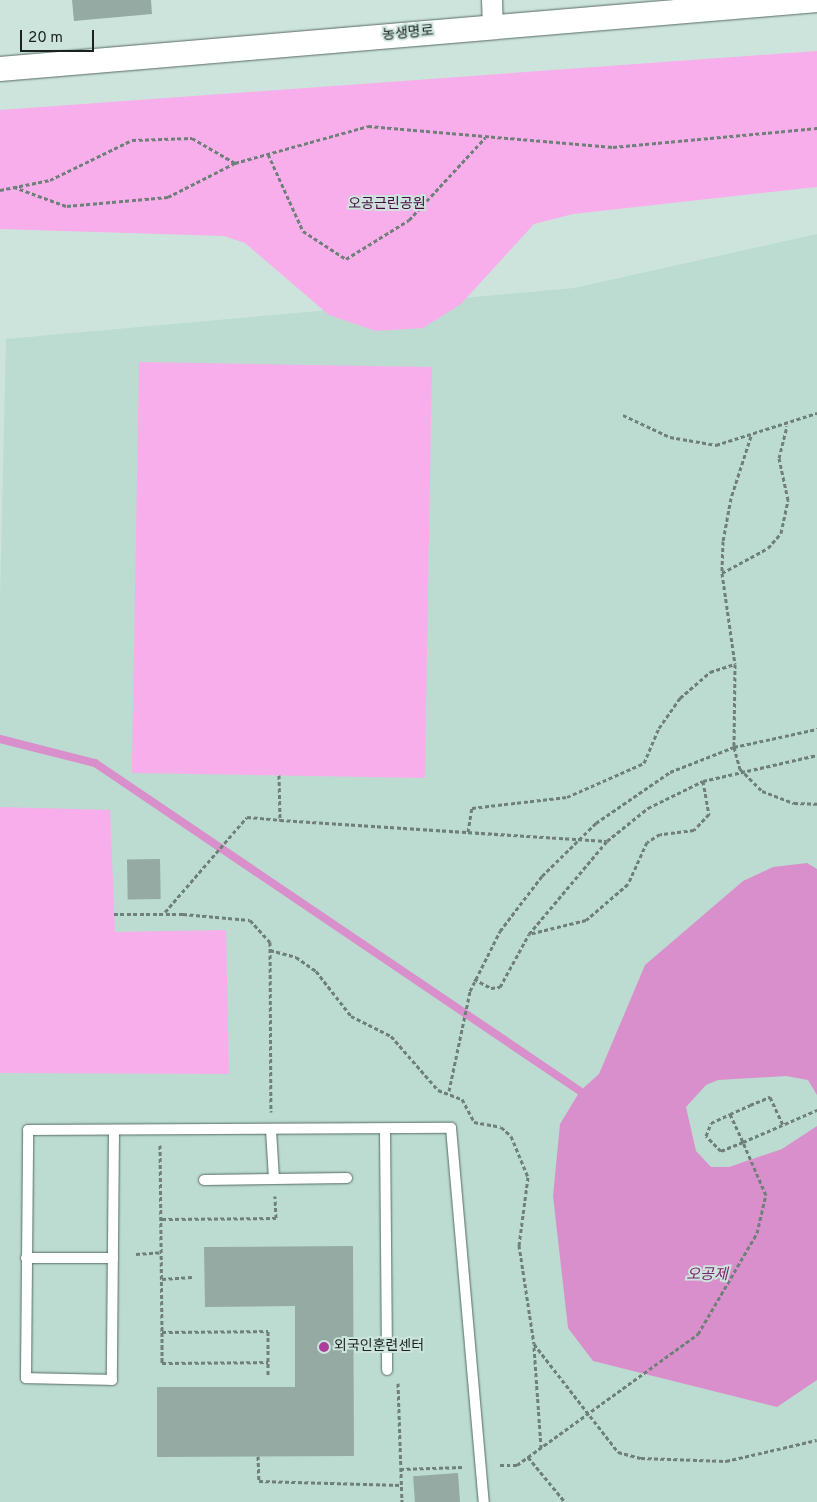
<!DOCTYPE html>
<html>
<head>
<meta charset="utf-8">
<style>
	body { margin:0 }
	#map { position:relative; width:817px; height:1502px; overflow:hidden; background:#cde4dc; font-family:Overpass,"Noto Sans KR",sans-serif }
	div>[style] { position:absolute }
	.built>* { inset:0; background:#bcdcd1 }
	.green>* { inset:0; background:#f8aeea; transform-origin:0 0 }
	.water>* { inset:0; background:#d98fcb }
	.stream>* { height:8px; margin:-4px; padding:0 4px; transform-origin:4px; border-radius:4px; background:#d98fcb }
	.building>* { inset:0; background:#94aaa2; transform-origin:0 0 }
	.path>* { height:3px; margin-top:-1.5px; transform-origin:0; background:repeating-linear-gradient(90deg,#6f7f79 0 4px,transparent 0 6.5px) }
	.roads { filter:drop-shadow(0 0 1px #566b64) drop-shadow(0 0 1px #566b64) }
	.service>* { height:10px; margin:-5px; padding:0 5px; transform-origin:5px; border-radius:5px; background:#fff }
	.minor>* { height:20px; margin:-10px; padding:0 10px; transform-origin:10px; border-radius:10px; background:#fff }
	.tertiary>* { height:24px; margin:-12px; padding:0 12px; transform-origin:12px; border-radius:12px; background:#fff }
	.dots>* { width:14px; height:14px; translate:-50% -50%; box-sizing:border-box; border:2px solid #cde4dc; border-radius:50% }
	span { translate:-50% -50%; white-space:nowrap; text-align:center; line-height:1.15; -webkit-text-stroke:4px #cde4dc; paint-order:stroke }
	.street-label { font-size:14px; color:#19221f }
	.park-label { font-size:14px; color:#490641 }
	.poi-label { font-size:14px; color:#19221f }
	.left { translate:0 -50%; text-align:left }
	.water-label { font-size:15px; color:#7a246f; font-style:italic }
	.scale { position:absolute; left:20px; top:30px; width:74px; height:22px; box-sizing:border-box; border:2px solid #19221f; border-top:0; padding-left:6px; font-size:15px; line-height:18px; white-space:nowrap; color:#19221f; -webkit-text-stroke:4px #cde4dc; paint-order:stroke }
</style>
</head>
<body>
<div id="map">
	<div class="built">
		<div style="clip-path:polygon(817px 234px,817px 1502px,0 1502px,0 599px,6px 339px,574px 288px)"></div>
	</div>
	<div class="green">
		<div style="clip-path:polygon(817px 51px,817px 187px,573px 214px,534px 224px,461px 304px,423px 328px,376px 331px,329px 315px,245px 243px,224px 236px,0 229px,0 110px)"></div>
		<div style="left:139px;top:362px;width:293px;height:411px;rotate:1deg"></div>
		<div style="clip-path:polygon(0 807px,110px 810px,115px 932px,226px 930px,229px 1074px,0 1073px)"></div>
	</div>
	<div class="water">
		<div style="clip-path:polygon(807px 863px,817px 869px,817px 1095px,808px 1080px,786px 1076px,718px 1080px,706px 1085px,686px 1107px,696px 1151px,711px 1167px,729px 1167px,782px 1149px,817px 1126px,817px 1380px,777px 1407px,593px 1361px,568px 1328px,553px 1196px,560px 1124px,580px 1091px,599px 1074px,645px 965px,743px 881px,773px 867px)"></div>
	</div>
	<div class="stream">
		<div style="left:0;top:739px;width:98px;rotate:14.2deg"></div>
		<div style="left:95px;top:763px;width:585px;rotate:34.07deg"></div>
	</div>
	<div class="building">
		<div style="clip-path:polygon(72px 0,151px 0,152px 14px,74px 21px)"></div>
		<div style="left:160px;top:859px;width:40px;height:33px;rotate:89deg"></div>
		<div style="clip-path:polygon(353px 1246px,354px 1456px,157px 1457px,157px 1387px,295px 1387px,295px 1306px,205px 1307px,204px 1247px)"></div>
		<div style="left:458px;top:1473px;width:29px;height:45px;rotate:86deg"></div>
	</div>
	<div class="path">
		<div style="left:268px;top:154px;width:85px;rotate:65.6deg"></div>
		<div style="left:303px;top:231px;width:51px;rotate:33.1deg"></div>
		<div style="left:346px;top:259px;width:74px;rotate:-31.8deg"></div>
		<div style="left:409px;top:220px;width:112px;rotate:-47.2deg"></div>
		<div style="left:235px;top:163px;width:138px;rotate:-15.5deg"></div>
		<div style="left:368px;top:126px;width:246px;rotate:4.9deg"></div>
		<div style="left:613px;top:147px;width:205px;rotate:-5.3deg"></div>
		<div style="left:0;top:190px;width:51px;rotate:-11.3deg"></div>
		<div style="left:50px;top:180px;width:91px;rotate:-26deg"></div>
		<div style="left:132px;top:140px;width:60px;rotate:-1.9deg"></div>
		<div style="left:192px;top:138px;width:50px;rotate:30.2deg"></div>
		<div style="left:235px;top:163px;width:75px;rotate:153.1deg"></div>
		<div style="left:168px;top:197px;width:102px;rotate:175deg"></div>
		<div style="left:66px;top:206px;width:55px;rotate:-159.9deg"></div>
		<div style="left:623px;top:415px;width:52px;rotate:25.1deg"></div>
		<div style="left:670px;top:437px;width:47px;rotate:9.9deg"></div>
		<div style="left:716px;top:445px;width:106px;rotate:-17.6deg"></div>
		<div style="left:751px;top:436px;width:65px;rotate:107.9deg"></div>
		<div style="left:731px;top:498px;width:44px;rotate:100.5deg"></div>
		<div style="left:723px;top:541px;width:32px;rotate:92deg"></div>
		<div style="left:722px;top:573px;width:92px;rotate:81.9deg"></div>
		<div style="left:735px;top:664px;width:83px;rotate:90.7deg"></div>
		<div style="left:734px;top:747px;width:23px;rotate:75deg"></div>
		<div style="left:740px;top:769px;width:31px;rotate:45deg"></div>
		<div style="left:762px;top:791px;width:34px;rotate:21deg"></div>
		<div style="left:794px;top:803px;width:23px;rotate:2deg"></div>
		<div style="left:722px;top:573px;width:52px;rotate:-28.5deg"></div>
		<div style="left:768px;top:548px;width:20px;rotate:-49deg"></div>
		<div style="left:781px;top:533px;width:34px;rotate:-78deg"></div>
		<div style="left:788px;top:500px;width:43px;rotate:-102.1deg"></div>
		<div style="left:779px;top:458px;width:33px;rotate:-76deg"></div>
		<div style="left:279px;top:775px;width:45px;rotate:88.7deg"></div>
		<div style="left:280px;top:820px;width:327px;rotate:3.7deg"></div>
		<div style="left:703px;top:781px;width:34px;rotate:80deg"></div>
		<div style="left:709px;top:814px;width:22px;rotate:133deg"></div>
		<div style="left:694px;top:830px;width:34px;rotate:173deg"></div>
		<div style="left:660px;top:834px;width:15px;rotate:148deg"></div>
		<div style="left:647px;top:842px;width:46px;rotate:114.3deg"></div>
		<div style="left:628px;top:884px;width:55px;rotate:139.4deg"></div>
		<div style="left:586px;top:920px;width:59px;rotate:166.2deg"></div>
		<div style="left:529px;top:934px;width:121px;rotate:-50deg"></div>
		<div style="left:607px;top:841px;width:53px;rotate:-38.8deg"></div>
		<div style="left:648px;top:808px;width:61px;rotate:-26.1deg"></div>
		<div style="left:703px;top:781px;width:117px;rotate:-12.8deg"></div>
		<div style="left:468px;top:832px;width:24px;rotate:-81deg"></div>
		<div style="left:472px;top:808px;width:96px;rotate:-6.6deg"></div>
		<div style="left:567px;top:797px;width:84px;rotate:-23.8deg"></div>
		<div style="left:644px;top:763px;width:38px;rotate:-67deg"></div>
		<div style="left:659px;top:728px;width:37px;rotate:-55deg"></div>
		<div style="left:680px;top:698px;width:40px;rotate:-41deg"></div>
		<div style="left:710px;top:672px;width:26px;rotate:-18deg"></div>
		<div style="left:165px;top:912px;width:125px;rotate:-49.2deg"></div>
		<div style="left:247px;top:817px;width:33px;rotate:5deg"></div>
		<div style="left:114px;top:914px;width:69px"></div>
		<div style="left:183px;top:914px;width:67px;rotate:5.1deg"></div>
		<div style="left:250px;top:920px;width:30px;rotate:48deg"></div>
		<div style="left:270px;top:942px;width:170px;rotate:89.7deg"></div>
		<div style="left:270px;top:950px;width:27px;rotate:15deg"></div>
		<div style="left:296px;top:957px;width:24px;rotate:35deg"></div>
		<div style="left:316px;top:971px;width:57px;rotate:52.1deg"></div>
		<div style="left:351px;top:1016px;width:45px;rotate:26.6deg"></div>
		<div style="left:391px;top:1036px;width:72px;rotate:49deg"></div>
		<div style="left:438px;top:1090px;width:26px;rotate:21deg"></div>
		<div style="left:462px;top:1099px;width:26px;rotate:62deg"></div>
		<div style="left:474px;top:1122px;width:27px;rotate:10deg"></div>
		<div style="left:501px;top:1127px;width:13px;rotate:42deg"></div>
		<div style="left:511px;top:1136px;width:44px;rotate:67.5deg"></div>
		<div style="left:528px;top:1177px;width:69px;rotate:97.5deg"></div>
		<div style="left:519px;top:1245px;width:100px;rotate:81.4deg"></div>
		<div style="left:534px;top:1344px;width:137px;rotate:52.1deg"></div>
		<div style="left:618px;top:1452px;width:24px;rotate:15deg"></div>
		<div style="left:641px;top:1458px;width:85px;rotate:2deg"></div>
		<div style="left:726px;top:1461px;width:93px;rotate:-13deg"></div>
		<div style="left:474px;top:979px;width:19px;rotate:28deg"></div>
		<div style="left:491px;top:988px;width:9px;rotate:-6deg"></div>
		<div style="left:500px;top:987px;width:60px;rotate:-61.3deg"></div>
		<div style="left:449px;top:1091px;width:102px;rotate:-78.1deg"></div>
		<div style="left:470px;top:991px;width:67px;rotate:-63.4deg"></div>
		<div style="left:500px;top:931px;width:69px;rotate:-52.6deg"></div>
		<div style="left:542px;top:876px;width:76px;rotate:-44.5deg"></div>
		<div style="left:596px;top:823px;width:90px;rotate:-34.6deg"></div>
		<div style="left:670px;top:772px;width:69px;rotate:-21.3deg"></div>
		<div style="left:734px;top:747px;width:85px;rotate:-12.2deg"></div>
		<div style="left:730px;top:1114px;width:31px;rotate:65deg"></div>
		<div style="left:743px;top:1142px;width:24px;rotate:158deg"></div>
		<div style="left:721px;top:1151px;width:21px;rotate:-135deg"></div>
		<div style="left:706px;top:1136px;width:14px;rotate:-69deg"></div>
		<div style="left:711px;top:1123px;width:21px;rotate:-25deg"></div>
		<div style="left:730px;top:1114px;width:22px;rotate:-24deg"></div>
		<div style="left:750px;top:1105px;width:22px;rotate:-22deg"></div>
		<div style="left:770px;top:1097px;width:31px;rotate:65deg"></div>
		<div style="left:160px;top:1145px;width:187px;rotate:89.4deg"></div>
		<div style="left:162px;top:1332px;width:106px;rotate:-0.5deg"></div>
		<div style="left:268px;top:1331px;width:44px;rotate:90deg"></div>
		<div style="left:162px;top:1219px;width:114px;rotate:-0.5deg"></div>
		<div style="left:276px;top:1218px;width:22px;rotate:-93deg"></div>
		<div style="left:136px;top:1254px;width:26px;rotate:-4deg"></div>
		<div style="left:162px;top:1279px;width:30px;rotate:-4deg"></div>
		<div style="left:162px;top:1332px;width:31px;rotate:90deg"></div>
		<div style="left:162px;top:1363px;width:106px;rotate:-0.5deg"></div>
		<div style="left:534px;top:1347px;width:101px;rotate:86deg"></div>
		<div style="left:398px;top:1383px;width:119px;rotate:88.1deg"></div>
		<div style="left:258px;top:1456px;width:25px;rotate:88deg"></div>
		<div style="left:259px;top:1481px;width:142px;rotate:1.6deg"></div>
		<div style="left:528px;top:1457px;width:58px;rotate:50.6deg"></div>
		<div style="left:500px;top:1465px;width:17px"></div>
		<div style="left:517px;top:1465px;width:14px;rotate:-36deg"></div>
		<div style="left:528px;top:1457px;width:210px;rotate:-35.9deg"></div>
		<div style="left:698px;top:1334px;width:117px;rotate:-59.7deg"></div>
		<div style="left:757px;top:1233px;width:39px;rotate:-77deg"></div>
		<div style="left:766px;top:1195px;width:58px;rotate:-113.5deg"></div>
		<div style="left:743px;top:1142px;width:81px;rotate:-23.4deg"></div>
		<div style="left:400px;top:1469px;width:64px;rotate:-1.8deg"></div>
	</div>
	<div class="roads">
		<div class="service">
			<div style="left:385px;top:1129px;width:241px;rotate:89.5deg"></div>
			<div style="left:114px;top:1130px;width:250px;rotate:90.5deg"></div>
			<div style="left:112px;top:1380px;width:86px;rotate:-178.7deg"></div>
			<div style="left:26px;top:1378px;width:248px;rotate:-89.5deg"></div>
			<div style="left:28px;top:1130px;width:423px;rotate:-0.3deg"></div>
			<div style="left:451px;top:1128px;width:375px;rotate:85deg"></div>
			<div style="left:271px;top:1130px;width:49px;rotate:86.5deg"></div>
			<div style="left:274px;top:1179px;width:73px;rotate:-0.8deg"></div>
			<div style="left:204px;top:1180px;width:70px;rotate:-0.8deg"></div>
			<div style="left:26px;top:1258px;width:87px"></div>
		</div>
		<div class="minor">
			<div style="left:492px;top:0;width:27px;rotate:88deg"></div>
		</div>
		<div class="tertiary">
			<div style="left:0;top:69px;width:820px;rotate:-4.83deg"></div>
		</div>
	</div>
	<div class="dots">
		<div style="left:324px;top:1347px;background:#ab3d9c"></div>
	</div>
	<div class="street-label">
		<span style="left:408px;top:34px;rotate:-5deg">농생명로</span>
	</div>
	<div class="park-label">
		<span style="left:387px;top:205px">오공근린공원</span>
	</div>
	<div class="poi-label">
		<span class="left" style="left:334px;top:1347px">외국인훈련센터</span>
	</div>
	<div class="water-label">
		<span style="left:707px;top:1276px">오공제</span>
	</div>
	<div class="scale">20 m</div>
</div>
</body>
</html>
